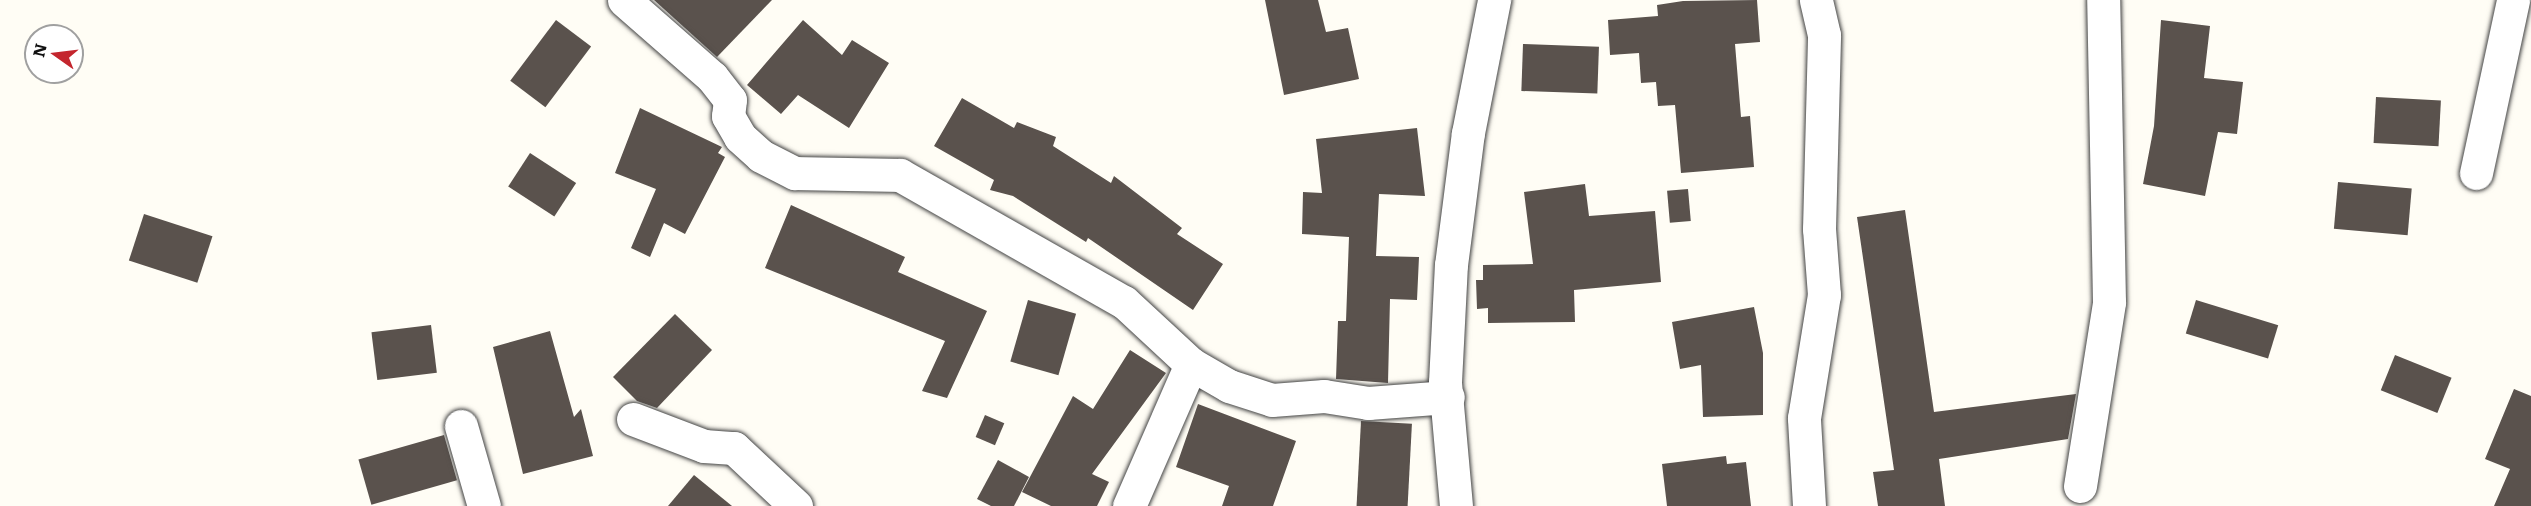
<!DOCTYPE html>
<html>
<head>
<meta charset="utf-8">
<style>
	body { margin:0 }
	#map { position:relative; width:2531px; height:506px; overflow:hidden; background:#fffdf5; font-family:Literata,serif }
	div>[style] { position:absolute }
	.building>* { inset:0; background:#5a524d; transform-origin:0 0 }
	.roads { filter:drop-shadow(0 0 2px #444) drop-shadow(0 0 2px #444) }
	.street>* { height:33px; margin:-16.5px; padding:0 16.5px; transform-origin:16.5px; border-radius:16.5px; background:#fff }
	span { translate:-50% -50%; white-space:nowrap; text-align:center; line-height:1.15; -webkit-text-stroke:6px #fff; paint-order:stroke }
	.north { position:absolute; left:24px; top:24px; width:60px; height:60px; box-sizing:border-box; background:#fff; border:2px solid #a0a0a0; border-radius:50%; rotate:284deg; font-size:16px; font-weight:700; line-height:24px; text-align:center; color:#111 }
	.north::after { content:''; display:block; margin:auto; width:21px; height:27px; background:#c4262e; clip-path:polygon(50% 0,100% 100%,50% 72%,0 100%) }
</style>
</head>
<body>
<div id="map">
	<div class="building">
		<div style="clip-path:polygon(654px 0,772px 0,717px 57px)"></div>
		<div style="clip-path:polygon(1265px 0,1318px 0,1326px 32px,1348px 28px,1359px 79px,1284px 95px)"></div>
		<div style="clip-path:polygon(1757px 0,1760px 42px,1735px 44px,1741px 117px,1750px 116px,1754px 167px,1681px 173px,1675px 105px,1658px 106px,1656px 82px,1641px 83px,1639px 53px,1610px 55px,1608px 20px,1658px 16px,1657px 5px,1683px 1px)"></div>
		<div style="left:556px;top:20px;width:44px;height:76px;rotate:37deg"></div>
		<div style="clip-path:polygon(803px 20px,842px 55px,852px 40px,889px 63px,849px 128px,798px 95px,781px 114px,747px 85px)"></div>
		<div style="clip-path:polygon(2161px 20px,2210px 26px,2204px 78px,2243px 82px,2237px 134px,2218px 132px,2205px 196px,2143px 184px,2154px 126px)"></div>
		<div style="left:1523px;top:44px;width:76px;height:47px;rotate:2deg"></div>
		<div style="left:2376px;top:97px;width:65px;height:46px;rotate:3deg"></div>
		<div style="clip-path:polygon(962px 98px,1014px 128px,1017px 122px,1056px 137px,1053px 146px,1111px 183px,1114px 176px,1182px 228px,1177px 234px,1223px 264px,1193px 310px,1088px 238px,1086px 242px,1013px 196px,990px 190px,994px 180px,934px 146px)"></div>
		<div style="clip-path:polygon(640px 108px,722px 147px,718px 153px,725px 157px,685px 234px,664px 223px,650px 257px,631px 248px,656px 189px,615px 173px)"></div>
		<div style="clip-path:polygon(1417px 128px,1425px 196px,1379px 194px,1376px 256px,1419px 257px,1417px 300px,1390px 299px,1388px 383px,1336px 379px,1338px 321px,1346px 321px,1349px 237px,1302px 234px,1303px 192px,1322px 193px,1316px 139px)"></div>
		<div style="left:530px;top:153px;width:55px;height:40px;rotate:33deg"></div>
		<div style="left:2338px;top:182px;width:74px;height:47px;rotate:5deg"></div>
		<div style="clip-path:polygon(1585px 184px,1589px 216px,1655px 211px,1661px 282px,1574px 290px,1575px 322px,1488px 323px,1488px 308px,1477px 309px,1476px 280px,1483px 280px,1483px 265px,1533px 264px,1524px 192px)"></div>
		<div style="left:1688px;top:189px;width:32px;height:21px;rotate:85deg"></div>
		<div style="clip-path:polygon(791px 205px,905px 257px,898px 272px,987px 311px,947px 398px,922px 391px,945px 341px,765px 268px)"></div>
		<div style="clip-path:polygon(1905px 210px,1934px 412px,2076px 394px,2068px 439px,1939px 459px,1945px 506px,1878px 506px,1873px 472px,1894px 470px,1857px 217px)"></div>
		<div style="left:144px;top:214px;width:72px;height:49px;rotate:18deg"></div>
		<div style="left:1028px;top:300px;width:50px;height:64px;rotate:16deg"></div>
		<div style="left:2196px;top:300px;width:86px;height:35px;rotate:17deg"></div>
		<div style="clip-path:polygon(1754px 307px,1763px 353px,1763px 415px,1703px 417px,1701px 365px,1680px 369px,1672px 322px)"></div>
		<div style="clip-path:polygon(675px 314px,712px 350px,657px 408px,637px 401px,613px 377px)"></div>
		<div style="left:431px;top:325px;width:48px;height:60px;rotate:83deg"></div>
		<div style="clip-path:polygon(550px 331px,574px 417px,581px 409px,593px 456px,523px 474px,493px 347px)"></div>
		<div style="clip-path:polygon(1130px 350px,1166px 373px,1092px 474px,1109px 482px,1097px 506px,1051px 506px,1022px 492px,1073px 396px,1093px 409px)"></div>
		<div style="left:2395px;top:355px;width:61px;height:38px;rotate:22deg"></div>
		<div style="clip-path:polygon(2514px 389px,2531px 396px,2531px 506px,2494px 506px,2510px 469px,2485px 459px)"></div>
		<div style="clip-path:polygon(1198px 404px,1296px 441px,1273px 506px,1222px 506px,1229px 486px,1176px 467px)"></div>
		<div style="left:985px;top:415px;width:21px;height:24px;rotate:23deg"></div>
		<div style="left:1361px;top:421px;width:51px;height:85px;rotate:3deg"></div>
		<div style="left:444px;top:435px;width:47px;height:89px;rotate:74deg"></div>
		<div style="clip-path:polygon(1726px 456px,1727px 464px,1746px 462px,1751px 506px,1667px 506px,1662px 464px)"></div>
		<div style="clip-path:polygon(998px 460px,1029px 477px,1014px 506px,991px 506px,977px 499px)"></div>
		<div style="clip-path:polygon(694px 475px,732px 506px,668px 506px)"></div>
	</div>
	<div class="roads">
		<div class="street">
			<div style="left:624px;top:0;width:117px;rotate:41.2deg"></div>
			<div style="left:712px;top:77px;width:29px;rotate:52deg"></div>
			<div style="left:730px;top:100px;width:16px;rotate:97deg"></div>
			<div style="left:728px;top:116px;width:24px;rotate:60deg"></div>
			<div style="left:740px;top:137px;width:28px;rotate:42deg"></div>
			<div style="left:761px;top:156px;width:38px;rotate:27deg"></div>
			<div style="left:795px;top:173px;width:105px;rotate:1.1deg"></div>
			<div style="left:900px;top:175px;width:257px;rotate:29.6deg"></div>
			<div style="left:1124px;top:302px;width:91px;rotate:42.8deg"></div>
			<div style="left:1191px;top:364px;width:44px;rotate:30.1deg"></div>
			<div style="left:1229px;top:386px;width:45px;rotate:18deg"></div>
			<div style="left:1272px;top:400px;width:52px;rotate:-4.4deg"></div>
			<div style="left:1324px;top:396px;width:45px;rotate:9deg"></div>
			<div style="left:1368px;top:403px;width:80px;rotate:-4.3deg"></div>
			<div style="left:2476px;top:173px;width:177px;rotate:-77.9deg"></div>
			<div style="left:633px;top:419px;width:76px;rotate:20.8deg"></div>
			<div style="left:704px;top:446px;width:30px;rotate:4deg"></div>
			<div style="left:734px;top:448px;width:85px;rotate:43.1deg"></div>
			<div style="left:461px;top:426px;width:83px;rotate:74deg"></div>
			<div style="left:2080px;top:486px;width:186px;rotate:-81deg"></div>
			<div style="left:2109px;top:302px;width:302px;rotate:-91.1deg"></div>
			<div style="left:1129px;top:506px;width:155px;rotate:-66.4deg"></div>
			<div style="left:1456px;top:506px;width:124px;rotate:-95.1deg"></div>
			<div style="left:1445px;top:382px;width:117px;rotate:-87.1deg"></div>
			<div style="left:1451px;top:265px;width:133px;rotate:-82.7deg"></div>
			<div style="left:1468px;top:133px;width:136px;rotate:-78.9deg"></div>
			<div style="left:1809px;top:506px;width:88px;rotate:-93.3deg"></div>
			<div style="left:1804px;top:418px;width:125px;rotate:-80.8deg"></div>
			<div style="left:1824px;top:295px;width:66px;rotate:-94.3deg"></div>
			<div style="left:1819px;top:229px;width:194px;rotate:-88.5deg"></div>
			<div style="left:1824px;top:35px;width:36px;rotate:-103deg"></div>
		</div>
	</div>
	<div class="north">N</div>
</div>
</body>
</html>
